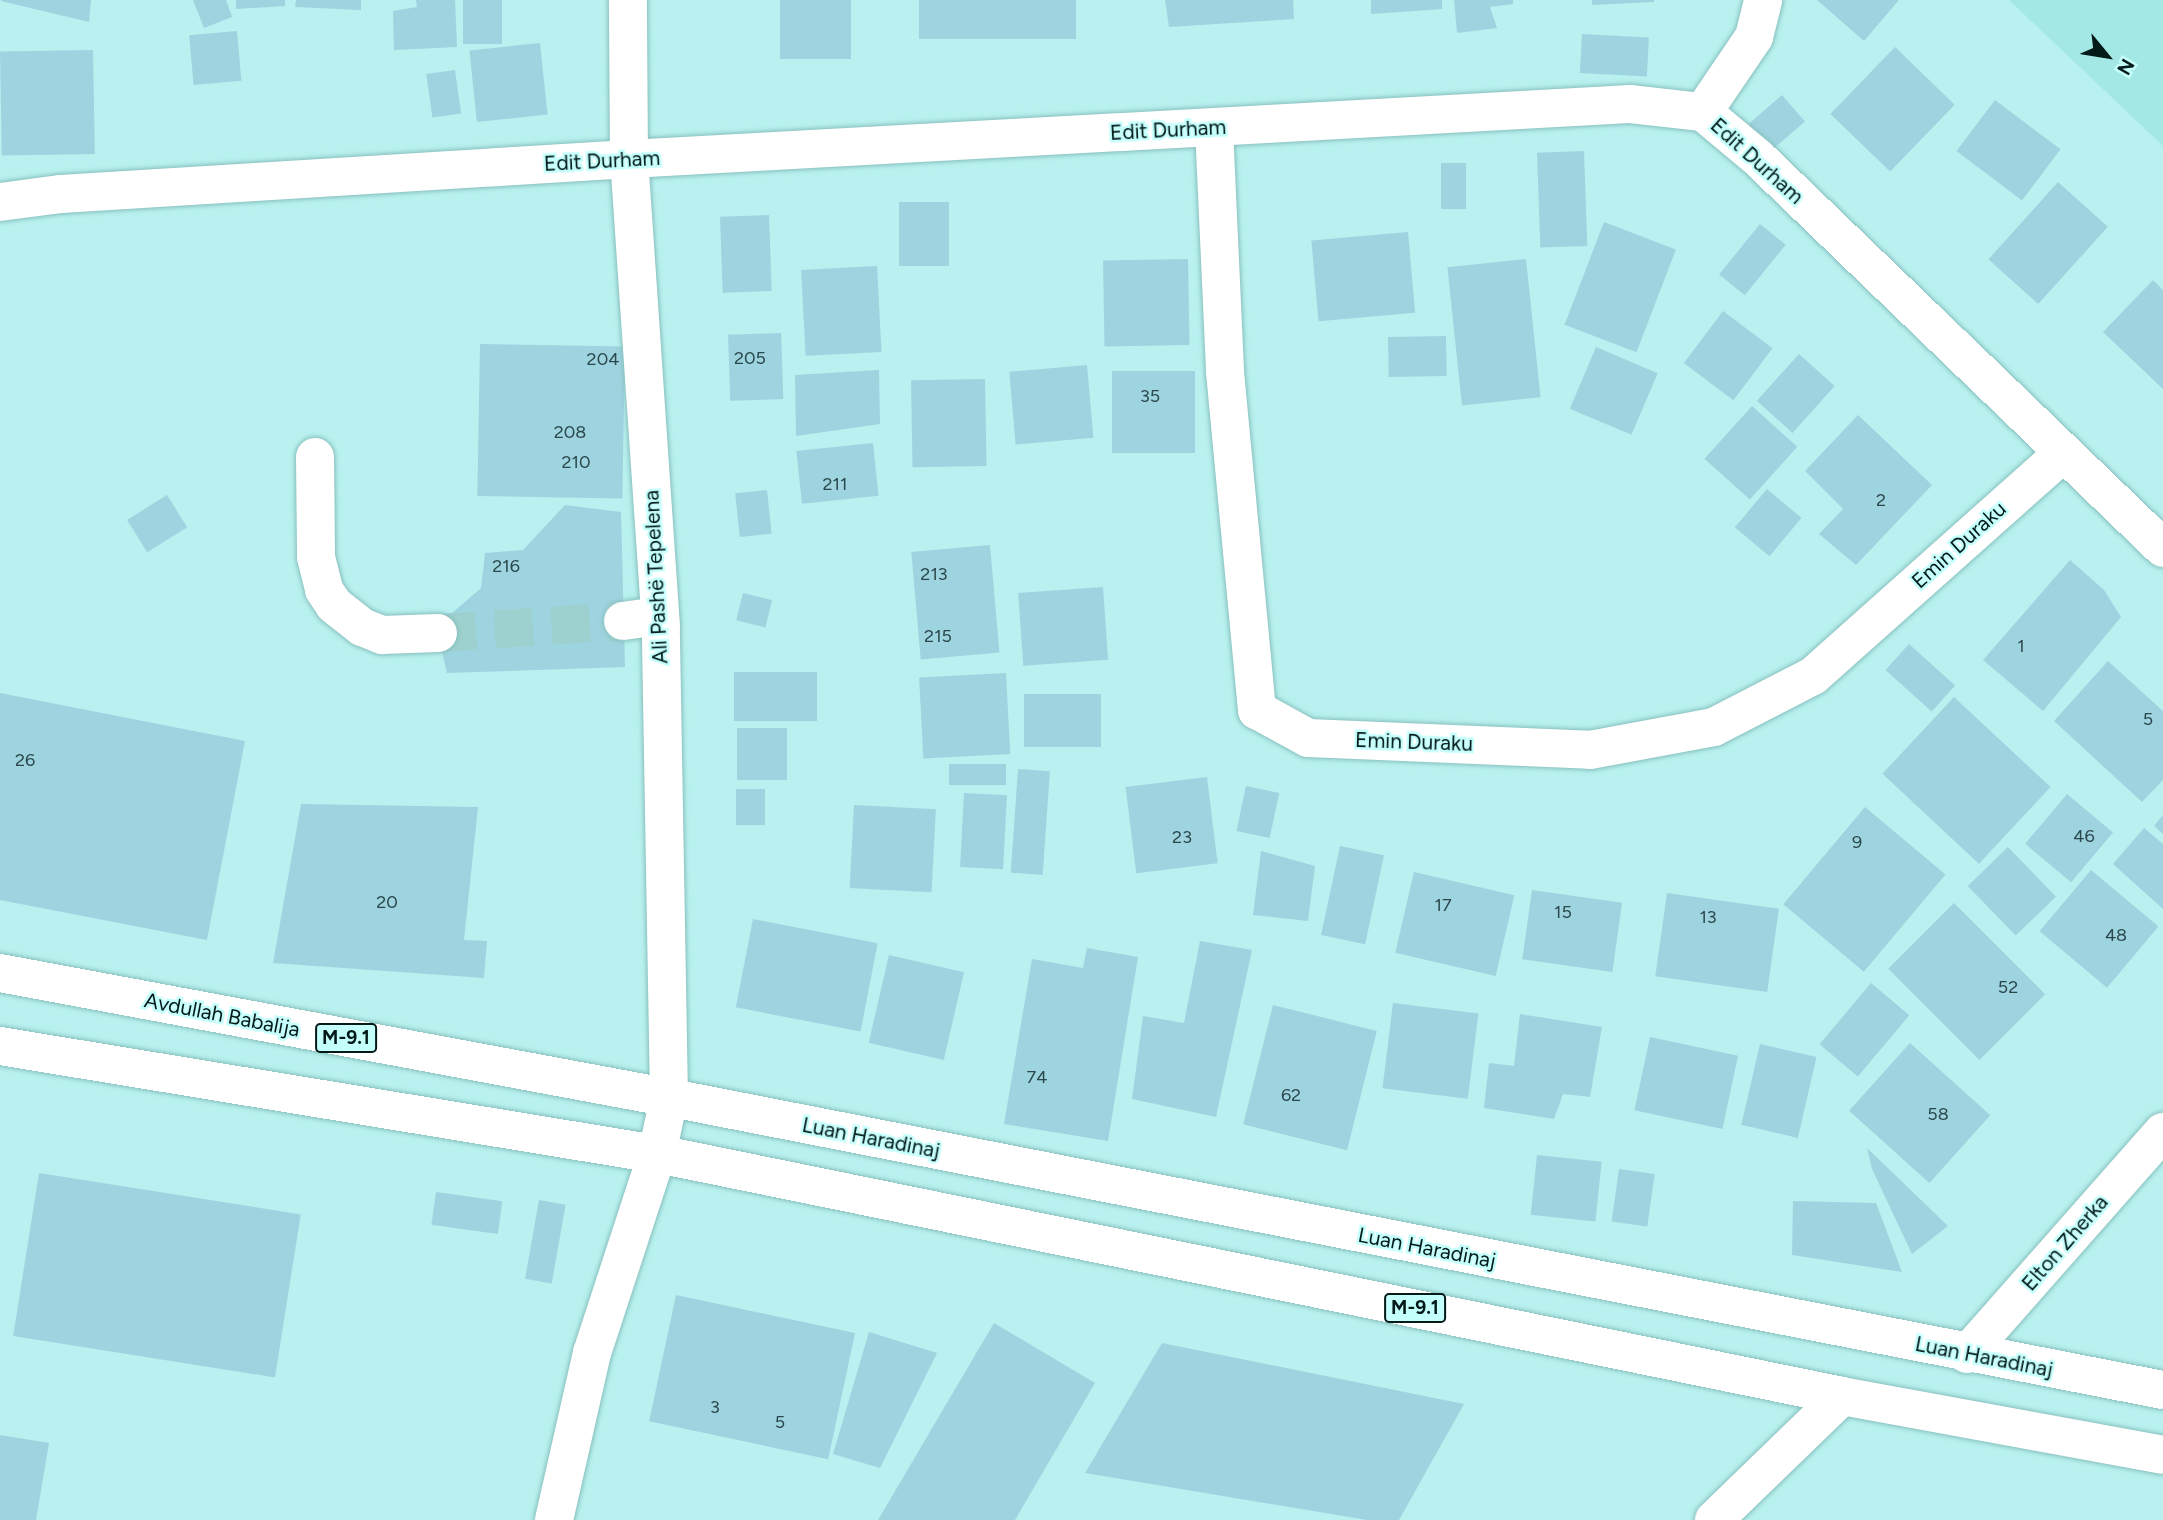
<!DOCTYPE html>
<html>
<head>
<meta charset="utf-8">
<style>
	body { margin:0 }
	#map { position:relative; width:2163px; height:1520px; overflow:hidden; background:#b8f1ef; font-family:Figtree,sans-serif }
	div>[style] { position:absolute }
	.built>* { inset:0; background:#a4e8e6 }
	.building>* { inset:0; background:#9ed4e0; transform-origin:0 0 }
	.street-tunnel>* { height:38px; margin-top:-19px; transform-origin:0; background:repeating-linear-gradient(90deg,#9dd1cf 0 38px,transparent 0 57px) }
	.roads { filter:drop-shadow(0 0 2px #88c0be) drop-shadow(0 0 2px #88c0be) }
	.street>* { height:38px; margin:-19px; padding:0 19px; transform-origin:19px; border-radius:19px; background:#fff }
	.primary>* { height:38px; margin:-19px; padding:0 19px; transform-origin:19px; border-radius:19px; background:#fff }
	span { translate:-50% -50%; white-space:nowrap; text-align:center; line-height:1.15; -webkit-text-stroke:5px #c5fffc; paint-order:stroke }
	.number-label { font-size:18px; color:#2a484b }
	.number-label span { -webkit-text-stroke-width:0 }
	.shield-label span { padding:2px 5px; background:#c5fffc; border:2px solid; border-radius:5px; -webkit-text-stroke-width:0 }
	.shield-label { font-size:19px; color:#031a19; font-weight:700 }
	.street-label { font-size:21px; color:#031a19 }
	.north { position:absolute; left:2072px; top:21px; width:70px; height:70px; -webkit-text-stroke:5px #c5fffc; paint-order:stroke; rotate:120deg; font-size:19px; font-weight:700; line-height:28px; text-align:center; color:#031a19 }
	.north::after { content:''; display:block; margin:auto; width:24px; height:32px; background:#031a19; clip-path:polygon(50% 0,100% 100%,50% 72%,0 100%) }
</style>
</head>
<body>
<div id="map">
	<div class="built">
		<div style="clip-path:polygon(2009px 0,2163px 0,2163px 146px)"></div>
	</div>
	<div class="building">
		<div style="clip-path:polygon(91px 0,89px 22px,1px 1px,1px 0)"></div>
		<div style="clip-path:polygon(193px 0,226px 0,232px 17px,204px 28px)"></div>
		<div style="clip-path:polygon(236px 0,285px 0,285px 6px,236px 9px)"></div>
		<div style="clip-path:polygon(296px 0,361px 0,361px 10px,295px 7px)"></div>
		<div style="clip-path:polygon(416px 0,455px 0,457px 47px,394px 50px,393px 11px,417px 7px)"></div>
		<div style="left:463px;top:0;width:39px;height:44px"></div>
		<div style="left:780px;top:0;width:71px;height:59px"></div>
		<div style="left:919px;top:0;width:157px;height:39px"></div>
		<div style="clip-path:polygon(1165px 0,1293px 0,1294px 19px,1169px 27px)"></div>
		<div style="clip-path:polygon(1371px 0,1442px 0,1442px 9px,1371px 14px)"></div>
		<div style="clip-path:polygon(1454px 0,1513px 0,1513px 4px,1490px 7px,1497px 28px,1457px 33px)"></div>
		<div style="clip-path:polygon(1592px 0,1654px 0,1654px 2px,1592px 5px)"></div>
		<div style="clip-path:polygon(1817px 0,1899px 0,1864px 41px)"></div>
		<div style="left:237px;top:31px;width:50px;height:48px;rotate:85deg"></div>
		<div style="left:1582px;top:34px;width:67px;height:39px;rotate:3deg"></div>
		<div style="left:540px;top:43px;width:72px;height:71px;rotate:84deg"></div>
		<div style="left:1895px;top:47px;width:83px;height:93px;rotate:44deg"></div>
		<div style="left:93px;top:50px;width:104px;height:93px;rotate:89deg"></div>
		<div style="left:455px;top:70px;width:44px;height:29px;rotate:82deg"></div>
		<div style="left:1782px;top:95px;width:35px;height:45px;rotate:49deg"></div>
		<div style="left:1995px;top:100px;width:82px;height:64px;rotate:37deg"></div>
		<div style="left:1584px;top:151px;width:95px;height:47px;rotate:88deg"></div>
		<div style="left:1441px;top:163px;width:25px;height:46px"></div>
		<div style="left:2058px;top:182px;width:67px;height:104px;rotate:42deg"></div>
		<div style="left:899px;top:202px;width:50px;height:64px"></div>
		<div style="left:769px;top:215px;width:76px;height:49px;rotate:88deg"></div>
		<div style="left:1604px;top:222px;width:77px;height:110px;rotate:21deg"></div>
		<div style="left:1760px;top:224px;width:33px;height:65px;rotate:39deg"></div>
		<div style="left:1408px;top:232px;width:81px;height:97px;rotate:85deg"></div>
		<div style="left:1188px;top:259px;width:86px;height:85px;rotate:89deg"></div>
		<div style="left:1526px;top:259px;width:139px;height:79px;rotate:84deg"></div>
		<div style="left:877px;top:266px;width:86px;height:76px;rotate:87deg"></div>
		<div style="clip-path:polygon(2153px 280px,2163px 290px,2163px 389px,2103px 332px)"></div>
		<div style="left:1723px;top:311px;width:62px;height:65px;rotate:37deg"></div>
		<div style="left:781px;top:333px;width:66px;height:53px;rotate:88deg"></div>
		<div style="left:1446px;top:336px;width:40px;height:58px;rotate:89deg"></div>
		<div style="left:480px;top:344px;width:145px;height:152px;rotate:1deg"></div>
		<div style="left:1596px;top:347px;width:67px;height:67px;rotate:23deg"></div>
		<div style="left:1799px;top:354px;width:48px;height:63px;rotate:42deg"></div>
		<div style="left:1087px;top:365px;width:73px;height:78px;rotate:85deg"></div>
		<div style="clip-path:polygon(879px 370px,880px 424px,796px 436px,795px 375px)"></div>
		<div style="left:1195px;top:371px;width:82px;height:83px;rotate:90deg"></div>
		<div style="left:985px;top:379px;width:87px;height:74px;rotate:89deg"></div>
		<div style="left:1752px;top:406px;width:61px;height:71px;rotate:42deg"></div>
		<div style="clip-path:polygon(1858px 415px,1932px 485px,1856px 565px,1819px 534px,1843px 509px,1805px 471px)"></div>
		<div style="left:873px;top:443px;width:53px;height:77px;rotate:84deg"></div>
		<div style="left:1767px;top:489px;width:45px;height:50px;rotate:40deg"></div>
		<div style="left:767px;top:490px;width:44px;height:32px;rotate:84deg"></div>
		<div style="left:167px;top:495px;width:38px;height:47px;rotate:58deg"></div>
		<div style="clip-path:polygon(565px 505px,621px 512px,625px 667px,447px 673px,436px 627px,481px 588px,485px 553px,523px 550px)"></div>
		<div style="left:990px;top:545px;width:108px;height:79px;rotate:85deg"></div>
		<div style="clip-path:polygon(2070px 560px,2104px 590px,2121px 617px,2043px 711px,1983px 660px)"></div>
		<div style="left:1103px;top:587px;width:73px;height:85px;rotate:86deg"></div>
		<div style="left:743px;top:593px;width:30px;height:28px;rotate:14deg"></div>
		<div style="left:1909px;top:644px;width:62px;height:35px;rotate:42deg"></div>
		<div style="clip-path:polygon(2108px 661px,2163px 711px,2163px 780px,2142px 802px,2054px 721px)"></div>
		<div style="left:734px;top:672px;width:83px;height:49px"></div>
		<div style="left:1006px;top:673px;width:81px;height:87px;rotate:87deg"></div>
		<div style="clip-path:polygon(0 693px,245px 741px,207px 940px,0 900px)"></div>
		<div style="left:1101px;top:694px;width:53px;height:77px;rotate:90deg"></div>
		<div style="left:1954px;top:697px;width:132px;height:105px;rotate:43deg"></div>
		<div style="left:737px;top:728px;width:50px;height:52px"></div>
		<div style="left:1006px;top:764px;width:21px;height:57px;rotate:90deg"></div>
		<div style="left:1018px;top:769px;width:32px;height:104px;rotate:4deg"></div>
		<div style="left:1207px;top:777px;width:87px;height:82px;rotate:83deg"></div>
		<div style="left:1246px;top:786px;width:34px;height:46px;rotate:12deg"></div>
		<div style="left:736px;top:789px;width:29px;height:36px"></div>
		<div style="left:964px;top:793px;width:43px;height:74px;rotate:3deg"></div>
		<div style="left:2067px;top:794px;width:60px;height:65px;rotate:40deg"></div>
		<div style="clip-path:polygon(301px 804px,478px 807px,464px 940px,487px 941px,484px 978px,273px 963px)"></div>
		<div style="left:854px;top:805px;width:82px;height:83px;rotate:3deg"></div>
		<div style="left:1865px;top:807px;width:105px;height:127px;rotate:40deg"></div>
		<div style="clip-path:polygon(2163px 815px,2163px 834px,2154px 826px)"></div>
		<div style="clip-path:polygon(2144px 828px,2163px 844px,2163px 909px,2113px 864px)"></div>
		<div style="left:1340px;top:846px;width:45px;height:91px;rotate:12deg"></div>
		<div style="left:2008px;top:847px;width:69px;height:56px;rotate:46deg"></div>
		<div style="clip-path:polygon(1261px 851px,1315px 866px,1308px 921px,1253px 915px)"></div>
		<div style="left:2091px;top:870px;width:88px;height:80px;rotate:40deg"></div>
		<div style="left:1414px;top:872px;width:103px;height:83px;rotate:13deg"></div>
		<div style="left:1532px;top:890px;width:91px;height:70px;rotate:8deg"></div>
		<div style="left:1667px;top:893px;width:113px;height:84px;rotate:8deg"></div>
		<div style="left:1954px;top:903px;width:129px;height:93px;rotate:45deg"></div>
		<div style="left:753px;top:919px;width:127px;height:90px;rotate:11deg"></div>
		<div style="clip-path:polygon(1200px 941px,1252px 950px,1216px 1117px,1132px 1099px,1143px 1016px,1184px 1023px)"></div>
		<div style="clip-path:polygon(1087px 948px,1138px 957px,1108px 1141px,1004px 1124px,1032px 959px,1083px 968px)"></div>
		<div style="left:889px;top:955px;width:77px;height:90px;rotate:13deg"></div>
		<div style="left:1871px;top:983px;width:50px;height:80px;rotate:40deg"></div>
		<div style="left:1393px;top:1003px;width:86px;height:86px;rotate:7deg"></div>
		<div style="left:1273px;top:1005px;width:107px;height:123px;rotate:14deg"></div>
		<div style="clip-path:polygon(1520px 1014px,1602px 1027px,1590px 1097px,1563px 1094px,1554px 1119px,1484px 1108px,1489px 1063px,1514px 1066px)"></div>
		<div style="left:1650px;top:1037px;width:90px;height:75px;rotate:12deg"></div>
		<div style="left:1910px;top:1043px;width:108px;height:91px;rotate:42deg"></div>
		<div style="left:1760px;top:1044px;width:58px;height:83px;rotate:13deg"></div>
		<div style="clip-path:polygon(1867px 1148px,1948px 1226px,1912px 1254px,1872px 1169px)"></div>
		<div style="left:1537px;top:1155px;width:65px;height:60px;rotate:6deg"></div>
		<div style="left:1619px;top:1169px;width:36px;height:53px;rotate:8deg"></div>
		<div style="left:39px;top:1173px;width:265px;height:165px;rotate:9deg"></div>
		<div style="left:436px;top:1192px;width:67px;height:33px;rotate:8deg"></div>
		<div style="left:539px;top:1200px;width:27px;height:80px;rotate:10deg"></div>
		<div style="clip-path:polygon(1793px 1201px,1876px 1203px,1902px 1272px,1792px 1255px)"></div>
		<div style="left:676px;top:1295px;width:183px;height:129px;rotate:12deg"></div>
		<div style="clip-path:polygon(994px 1323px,1095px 1383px,1015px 1520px,878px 1520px)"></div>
		<div style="clip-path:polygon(869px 1332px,937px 1353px,880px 1468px,833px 1454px)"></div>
		<div style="clip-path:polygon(1162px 1343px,1464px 1404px,1399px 1520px,1367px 1520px,1085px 1473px)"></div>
		<div style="clip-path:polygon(0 1435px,49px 1443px,36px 1520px,0 1520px)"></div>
	</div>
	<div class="street-tunnel">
		<div style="left:438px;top:633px;width:185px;rotate:-3.7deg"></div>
	</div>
	<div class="roads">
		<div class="street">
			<div style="left:1703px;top:112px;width:91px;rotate:-55.8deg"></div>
			<div style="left:1754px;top:37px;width:38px;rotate:-76deg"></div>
			<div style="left:1214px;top:128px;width:244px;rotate:87.4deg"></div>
			<div style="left:1225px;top:372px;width:340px;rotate:84.6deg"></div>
			<div style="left:1257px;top:710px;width:58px;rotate:28.8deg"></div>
			<div style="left:1308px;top:738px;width:282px;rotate:2.4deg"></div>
			<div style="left:1590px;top:750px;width:126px;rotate:-10.5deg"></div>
			<div style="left:1714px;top:727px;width:111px;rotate:-27.3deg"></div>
			<div style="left:1813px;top:676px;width:335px;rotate:-41.7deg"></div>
			<div style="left:0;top:202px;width:62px;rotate:-7.5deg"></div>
			<div style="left:61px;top:194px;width:569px;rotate:-3.53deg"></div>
			<div style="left:629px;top:159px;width:1003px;rotate:-3.14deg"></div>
			<div style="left:1630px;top:104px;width:73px;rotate:6.3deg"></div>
			<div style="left:1703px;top:112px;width:72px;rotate:39.9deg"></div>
			<div style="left:1758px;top:158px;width:562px;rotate:43.92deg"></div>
			<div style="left:315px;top:457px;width:100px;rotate:89.4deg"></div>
			<div style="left:316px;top:557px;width:34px;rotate:76deg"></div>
			<div style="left:324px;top:590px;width:18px;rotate:56deg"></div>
			<div style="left:334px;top:605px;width:36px;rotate:38deg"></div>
			<div style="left:362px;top:627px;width:22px;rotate:22deg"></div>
			<div style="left:382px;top:635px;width:56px;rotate:-2deg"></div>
			<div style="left:623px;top:621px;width:37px;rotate:-8deg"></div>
			<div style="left:1967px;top:1354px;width:296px;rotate:-48.6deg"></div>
			<div style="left:554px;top:1520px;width:171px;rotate:-77.2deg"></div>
			<div style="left:592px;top:1353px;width:209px;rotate:-71.9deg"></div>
			<div style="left:657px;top:1154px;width:57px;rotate:-77.9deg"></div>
			<div style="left:669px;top:1098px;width:471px;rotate:-91deg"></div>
			<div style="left:661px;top:627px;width:469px;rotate:-93.9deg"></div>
			<div style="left:629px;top:159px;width:159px;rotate:-90.4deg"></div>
			<div style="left:1714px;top:1520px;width:178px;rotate:-44.1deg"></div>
		</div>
		<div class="primary">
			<div style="left:0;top:973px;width:704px;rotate:10.56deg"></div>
			<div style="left:692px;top:1102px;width:1499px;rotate:11.08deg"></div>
			<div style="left:0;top:1046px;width:677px;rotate:9.35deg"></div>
			<div style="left:668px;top:1156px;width:1198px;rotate:11.55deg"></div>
			<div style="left:1842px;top:1396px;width:326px;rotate:10.4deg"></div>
		</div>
	</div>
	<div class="number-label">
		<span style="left:750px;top:358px">205</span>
		<span style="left:603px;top:359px">204</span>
		<span style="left:1150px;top:396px">35</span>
		<span style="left:570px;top:432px">208</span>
		<span style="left:576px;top:462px">210</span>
		<span style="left:835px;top:484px">211</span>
		<span style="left:1881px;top:500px">2</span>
		<span style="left:506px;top:566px">216</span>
		<span style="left:934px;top:574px">213</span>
		<span style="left:938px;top:636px">215</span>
		<span style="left:2021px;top:646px">1</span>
		<span style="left:2148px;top:719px">5</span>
		<span style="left:25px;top:760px">26</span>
		<span style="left:2084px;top:836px">46</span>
		<span style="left:1182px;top:837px">23</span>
		<span style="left:1857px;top:842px">9</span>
		<span style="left:387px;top:902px">20</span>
		<span style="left:1443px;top:905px">17</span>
		<span style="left:1563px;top:912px">15</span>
		<span style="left:1708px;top:917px">13</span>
		<span style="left:2116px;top:935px">48</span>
		<span style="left:2008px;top:987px">52</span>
		<span style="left:1037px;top:1077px">74</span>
		<span style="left:1291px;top:1095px">62</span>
		<span style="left:1938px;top:1114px">58</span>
		<span style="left:715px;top:1407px">3</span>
		<span style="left:780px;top:1422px">5</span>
	</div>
	<div class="shield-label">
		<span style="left:346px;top:1038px">M-9.1</span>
		<span style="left:1415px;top:1308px">M-9.1</span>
	</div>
	<div class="street-label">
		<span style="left:1168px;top:130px;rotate:-3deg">Edit Durham</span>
		<span style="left:602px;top:161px;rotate:-3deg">Edit Durham</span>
		<span style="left:1757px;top:161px;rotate:42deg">Edit Durham</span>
		<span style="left:1959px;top:545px;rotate:-42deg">Emin Duraku</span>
		<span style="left:656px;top:577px;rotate:-93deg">Ali Pashë Tepelena</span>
		<span style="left:1414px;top:742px;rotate:2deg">Emin Duraku</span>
		<span style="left:222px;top:1015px;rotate:11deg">Avdullah Babalija</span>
		<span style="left:871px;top:1138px;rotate:11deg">Luan Haradinaj</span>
		<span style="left:2065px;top:1243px;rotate:-49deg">Elton Zherka</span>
		<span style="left:1427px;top:1248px;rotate:11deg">Luan Haradinaj</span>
		<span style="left:1984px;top:1357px;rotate:11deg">Luan Haradinaj</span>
	</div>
	<div class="north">N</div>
</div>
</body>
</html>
